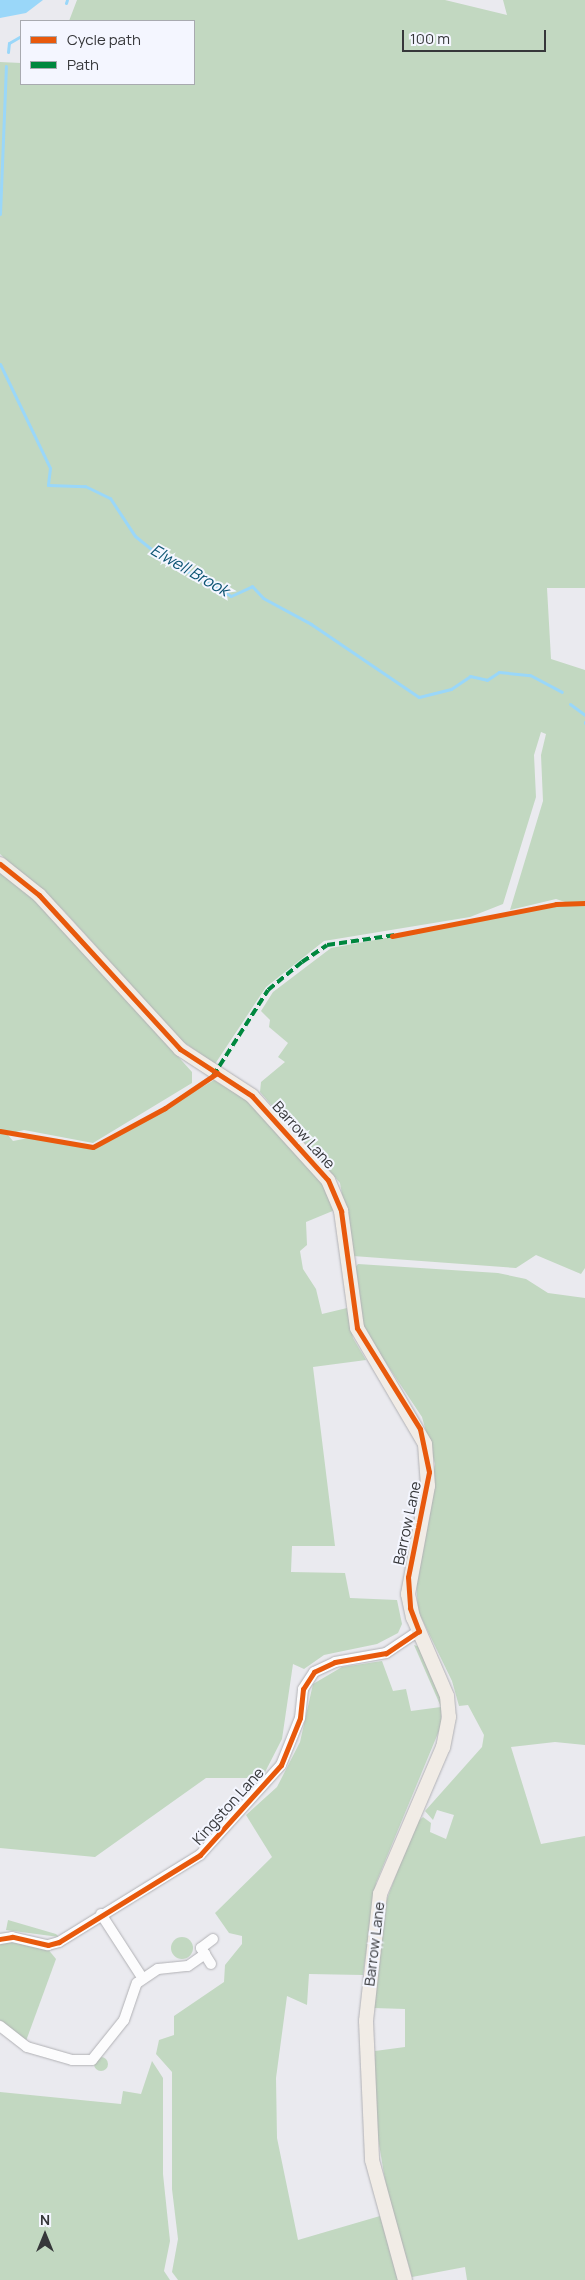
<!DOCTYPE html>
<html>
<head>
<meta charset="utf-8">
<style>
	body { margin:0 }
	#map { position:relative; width:585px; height:2280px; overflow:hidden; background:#eaeaef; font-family:Manrope,sans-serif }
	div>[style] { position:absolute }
	.green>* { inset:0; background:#c2d8c1 }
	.round { border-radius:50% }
	.water>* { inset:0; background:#9ad7f9 }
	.stream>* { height:3px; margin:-1.5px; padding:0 1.5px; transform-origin:1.5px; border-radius:1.5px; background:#9ad7f9 }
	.roads { filter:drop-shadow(0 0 1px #b1b1b5) drop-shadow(0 0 1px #b1b1b5) }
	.minor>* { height:10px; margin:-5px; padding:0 5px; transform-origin:5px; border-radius:5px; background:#fcfcfd }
	.major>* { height:14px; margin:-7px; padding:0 7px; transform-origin:7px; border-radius:7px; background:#f1ece6 }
	.quiet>* { height:4px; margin-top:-2px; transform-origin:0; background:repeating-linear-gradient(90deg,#00873e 0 8px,transparent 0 12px) }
	.cycleway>* { height:5px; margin:-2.5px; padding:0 2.5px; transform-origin:2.5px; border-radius:2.5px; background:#e8590c }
	span { translate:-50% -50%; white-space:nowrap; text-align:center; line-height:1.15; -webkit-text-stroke:4px #f4f6ff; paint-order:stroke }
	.street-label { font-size:15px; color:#36373a }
	.water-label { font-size:16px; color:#0b5372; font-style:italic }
	.legend { position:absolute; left:20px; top:20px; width:175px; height:65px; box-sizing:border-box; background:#f4f6ff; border:1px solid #a8aab0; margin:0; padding:6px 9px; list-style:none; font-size:15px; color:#36373a }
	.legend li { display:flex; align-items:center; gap:10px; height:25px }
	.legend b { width:25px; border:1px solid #a8aab0 }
	.north { position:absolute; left:20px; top:2210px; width:50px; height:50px; -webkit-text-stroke:4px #f4f6ff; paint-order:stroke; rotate:0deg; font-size:14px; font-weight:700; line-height:20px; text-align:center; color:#36373a }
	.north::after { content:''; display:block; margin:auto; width:18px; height:22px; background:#36373a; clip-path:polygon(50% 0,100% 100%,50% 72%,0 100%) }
	.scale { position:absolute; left:402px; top:30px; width:144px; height:22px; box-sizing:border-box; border:2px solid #36373a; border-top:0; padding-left:6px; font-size:15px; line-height:18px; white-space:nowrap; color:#36373a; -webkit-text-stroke:4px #f4f6ff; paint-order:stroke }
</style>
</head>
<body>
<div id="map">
	<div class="green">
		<div style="clip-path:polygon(77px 0,445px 0,507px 15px,503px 0,585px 0,585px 588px,547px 588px,551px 659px,585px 670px,585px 1268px,581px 1274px,536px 1255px,516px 1268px,353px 1256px,340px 1183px,260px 1092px,261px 1082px,285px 1062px,278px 1057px,288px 1043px,269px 1027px,270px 1020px,261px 1011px,273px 992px,331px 948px,571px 904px,556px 899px,510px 910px,543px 801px,541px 755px,546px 734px,541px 732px,534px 755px,536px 797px,503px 904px,470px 917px,324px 941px,266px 987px,215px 1064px,182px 1041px,64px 911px,0 854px,0 62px,21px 63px,21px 84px,194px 84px,194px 21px,69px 21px)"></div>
		<div style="clip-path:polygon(0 871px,32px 895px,192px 1072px,192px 1083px,93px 1143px,24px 1130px,7px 1134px,13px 1141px,34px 1137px,89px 1149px,102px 1145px,214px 1080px,248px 1101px,323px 1184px,335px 1210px,306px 1222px,307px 1245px,300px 1251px,303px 1269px,316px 1289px,322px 1314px,347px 1308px,353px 1338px,366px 1360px,313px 1367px,335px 1546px,292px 1546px,291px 1572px,345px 1573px,350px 1598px,397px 1600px,402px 1624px,398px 1633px,377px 1644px,324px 1655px,304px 1669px,293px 1664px,282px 1739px,262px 1778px,206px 1778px,95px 1857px,0 1848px)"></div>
		<div style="clip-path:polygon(358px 1264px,498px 1273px,526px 1279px,548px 1293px,585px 1298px,585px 1745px,555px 1742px,511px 1747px,541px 1844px,585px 1836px,585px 2280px,467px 2280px,465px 2267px,412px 2277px,388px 2198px,374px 2114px,375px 2051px,405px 2047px,405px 2009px,374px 2008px,381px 1915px,415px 1824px,423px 1817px,431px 1823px,430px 1832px,446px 1839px,454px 1815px,437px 1810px,433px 1820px,425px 1811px,482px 1747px,484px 1735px,468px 1705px,459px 1706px,452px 1681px,418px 1611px,416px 1579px,435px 1464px,422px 1417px,364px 1330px,354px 1269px)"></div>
		<div style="clip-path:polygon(414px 1645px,420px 1647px,442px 1695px,441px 1726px,376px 1883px,363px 1975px,309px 1974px,307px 2005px,287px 1996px,276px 2078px,277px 2138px,298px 2240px,380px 2216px,398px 2280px,178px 2280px,172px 2272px,178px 2239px,172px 2189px,172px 2072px,156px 2054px,159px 2040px,174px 2035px,174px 2016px,224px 1982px,225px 1965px,242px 1944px,242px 1936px,229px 1933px,215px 1913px,272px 1857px,246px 1815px,277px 1787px,300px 1742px,313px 1684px,342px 1667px,382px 1661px,393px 1691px,406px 1689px,411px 1711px,441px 1707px)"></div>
		<div style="clip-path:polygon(8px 1920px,56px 1934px,59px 1937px,6px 1930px)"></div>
		<div class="round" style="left:171px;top:1937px;width:22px;height:22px"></div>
		<div style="clip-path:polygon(6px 1941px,47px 1948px,56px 1959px,26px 2041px,0 2020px,0 1945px)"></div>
		<div class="round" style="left:94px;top:2057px;width:14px;height:14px"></div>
		<div style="clip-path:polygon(152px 2061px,163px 2078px,163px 2174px,170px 2241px,164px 2271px,170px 2280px,0 2280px,0 2092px,121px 2104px,123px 2091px,141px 2094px)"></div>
	</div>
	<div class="water">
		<div style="clip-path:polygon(0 0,43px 0,26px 13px,0 18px)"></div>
	</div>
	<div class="stream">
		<div style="left:66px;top:3px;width:3px;rotate:-72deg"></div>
		<div style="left:8px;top:52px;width:9px;rotate:-84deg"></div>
		<div style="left:9px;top:43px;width:14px;rotate:-30deg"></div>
		<div style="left:0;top:214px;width:148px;rotate:-87.7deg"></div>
		<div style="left:0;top:364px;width:115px;rotate:64.3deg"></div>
		<div style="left:50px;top:468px;width:17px;rotate:97deg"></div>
		<div style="left:48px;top:485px;width:37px;rotate:2deg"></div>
		<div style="left:85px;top:486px;width:28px;rotate:26deg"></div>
		<div style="left:110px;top:498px;width:45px;rotate:56.7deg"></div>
		<div style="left:135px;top:536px;width:32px;rotate:39deg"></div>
		<div style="left:160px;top:556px;width:81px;rotate:29.4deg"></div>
		<div style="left:231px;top:596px;width:23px;rotate:-25deg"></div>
		<div style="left:252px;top:586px;width:16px;rotate:47deg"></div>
		<div style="left:263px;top:598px;width:55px;rotate:28.4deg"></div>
		<div style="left:311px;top:624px;width:130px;rotate:34.1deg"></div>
		<div style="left:419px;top:697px;width:33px;rotate:-14deg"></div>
		<div style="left:451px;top:689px;width:23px;rotate:-34deg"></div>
		<div style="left:470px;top:676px;width:17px;rotate:13deg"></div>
		<div style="left:487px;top:680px;width:14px;rotate:-34deg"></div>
		<div style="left:499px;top:672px;width:31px;rotate:6deg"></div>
		<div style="left:530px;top:675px;width:36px;rotate:28deg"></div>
		<div style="left:570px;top:704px;width:19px;rotate:36deg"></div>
		<div style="left:585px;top:722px;width:1px;rotate:90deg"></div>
	</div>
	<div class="roads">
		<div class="minor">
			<div style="left:101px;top:1914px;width:77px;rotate:57.1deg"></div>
			<div style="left:0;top:1939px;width:12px;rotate:-9deg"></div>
			<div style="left:12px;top:1937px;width:37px;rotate:13deg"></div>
			<div style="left:48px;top:1945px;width:11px;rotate:-15deg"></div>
			<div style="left:59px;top:1942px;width:166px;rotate:-31.7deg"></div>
			<div style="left:200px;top:1855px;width:121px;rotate:-48deg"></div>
			<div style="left:281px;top:1765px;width:51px;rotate:-68deg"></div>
			<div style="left:300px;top:1718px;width:29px;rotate:-84deg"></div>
			<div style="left:303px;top:1689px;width:20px;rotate:-57deg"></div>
			<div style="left:314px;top:1672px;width:23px;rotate:-25deg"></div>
			<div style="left:335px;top:1662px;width:52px;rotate:-10deg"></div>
			<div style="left:386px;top:1653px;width:40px;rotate:-34deg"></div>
			<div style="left:211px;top:1964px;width:19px;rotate:-122deg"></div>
			<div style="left:201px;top:1948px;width:15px;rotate:-37deg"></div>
			<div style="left:0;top:2026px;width:34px;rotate:38deg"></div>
			<div style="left:27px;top:2047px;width:47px;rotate:16.1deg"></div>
			<div style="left:72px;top:2060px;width:20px"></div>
			<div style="left:92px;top:2060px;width:51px;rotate:-51.3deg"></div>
			<div style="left:124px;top:2020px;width:39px;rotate:-71deg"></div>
			<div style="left:137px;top:1983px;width:25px;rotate:-34deg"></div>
			<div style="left:158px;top:1969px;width:30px;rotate:-6deg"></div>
			<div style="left:188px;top:1966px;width:21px;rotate:-35deg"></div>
		</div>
		<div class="major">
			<div style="left:0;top:864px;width:50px;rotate:38.5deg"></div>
			<div style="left:39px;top:895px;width:209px;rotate:47.5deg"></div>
			<div style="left:180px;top:1049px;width:86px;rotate:33.1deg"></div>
			<div style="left:252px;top:1096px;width:113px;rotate:47.9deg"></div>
			<div style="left:328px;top:1180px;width:34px;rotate:67deg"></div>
			<div style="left:341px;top:1211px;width:118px;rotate:82.2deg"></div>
			<div style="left:357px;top:1328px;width:134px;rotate:59.6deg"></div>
			<div style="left:425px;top:1444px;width:42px;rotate:85.9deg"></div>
			<div style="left:428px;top:1486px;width:110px;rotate:100.5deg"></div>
			<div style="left:408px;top:1594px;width:24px;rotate:78deg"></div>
			<div style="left:413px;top:1617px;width:86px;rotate:66.7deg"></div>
			<div style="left:447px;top:1696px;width:21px;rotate:85deg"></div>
			<div style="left:449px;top:1717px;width:31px;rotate:101deg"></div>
			<div style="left:443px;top:1747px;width:160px;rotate:113.2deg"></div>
			<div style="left:380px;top:1894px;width:128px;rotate:96.3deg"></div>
			<div style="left:366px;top:2021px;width:139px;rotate:87.5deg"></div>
			<div style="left:372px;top:2160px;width:124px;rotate:74.6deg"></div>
		</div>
	</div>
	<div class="quiet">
		<div style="left:213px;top:1076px;width:102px;rotate:-57.4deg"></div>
		<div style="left:268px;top:990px;width:44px;rotate:-39.5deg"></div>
		<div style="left:302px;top:962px;width:30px;rotate:-34deg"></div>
		<div style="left:327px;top:945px;width:69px;rotate:-8.4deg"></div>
	</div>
	<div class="cycleway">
		<div style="left:0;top:864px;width:50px;rotate:38.5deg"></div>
		<div style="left:39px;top:895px;width:209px;rotate:47.5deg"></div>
		<div style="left:180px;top:1049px;width:86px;rotate:33.1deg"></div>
		<div style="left:252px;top:1096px;width:113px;rotate:47.9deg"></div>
		<div style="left:328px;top:1180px;width:34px;rotate:67deg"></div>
		<div style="left:341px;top:1211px;width:118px;rotate:82.2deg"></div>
		<div style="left:357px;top:1328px;width:119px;rotate:58deg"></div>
		<div style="left:420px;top:1429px;width:44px;rotate:78.2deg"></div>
		<div style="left:429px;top:1472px;width:107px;rotate:101.3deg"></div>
		<div style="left:408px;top:1577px;width:31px;rotate:86deg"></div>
		<div style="left:410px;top:1608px;width:25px;rotate:69deg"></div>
		<div style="left:419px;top:1631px;width:40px;rotate:146deg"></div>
		<div style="left:386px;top:1653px;width:52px;rotate:170deg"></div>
		<div style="left:335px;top:1662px;width:23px;rotate:155deg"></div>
		<div style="left:314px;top:1672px;width:20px;rotate:123deg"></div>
		<div style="left:303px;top:1689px;width:29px;rotate:96deg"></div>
		<div style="left:300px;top:1718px;width:51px;rotate:112deg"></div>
		<div style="left:281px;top:1765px;width:121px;rotate:132deg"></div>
		<div style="left:200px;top:1855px;width:166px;rotate:148.3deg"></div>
		<div style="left:59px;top:1942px;width:11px;rotate:165deg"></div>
		<div style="left:48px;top:1945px;width:37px;rotate:-167deg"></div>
		<div style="left:12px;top:1937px;width:12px;rotate:171deg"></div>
		<div style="left:392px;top:936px;width:167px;rotate:-11deg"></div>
		<div style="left:556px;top:904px;width:29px;rotate:-2deg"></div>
		<div style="left:0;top:1131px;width:94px;rotate:9.8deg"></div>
		<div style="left:93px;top:1147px;width:82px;rotate:-28.4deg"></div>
		<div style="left:165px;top:1108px;width:63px;rotate:-33.9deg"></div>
	</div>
	<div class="street-label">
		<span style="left:304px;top:1135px;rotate:48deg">Barrow Lane</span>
		<span style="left:407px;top:1523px;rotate:-78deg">Barrow Lane</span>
		<span style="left:228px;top:1806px;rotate:-48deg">Kingston Lane</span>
		<span style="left:374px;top:1944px;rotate:-83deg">Barrow Lane</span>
	</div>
	<div class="water-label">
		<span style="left:190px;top:570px;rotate:30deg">Elwell Brook</span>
	</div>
	<ul class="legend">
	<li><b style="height:6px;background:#e8590c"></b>Cycle path</li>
	<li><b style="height:6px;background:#00873e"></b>Path</li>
	</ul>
	<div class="north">N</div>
	<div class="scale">100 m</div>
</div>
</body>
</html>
